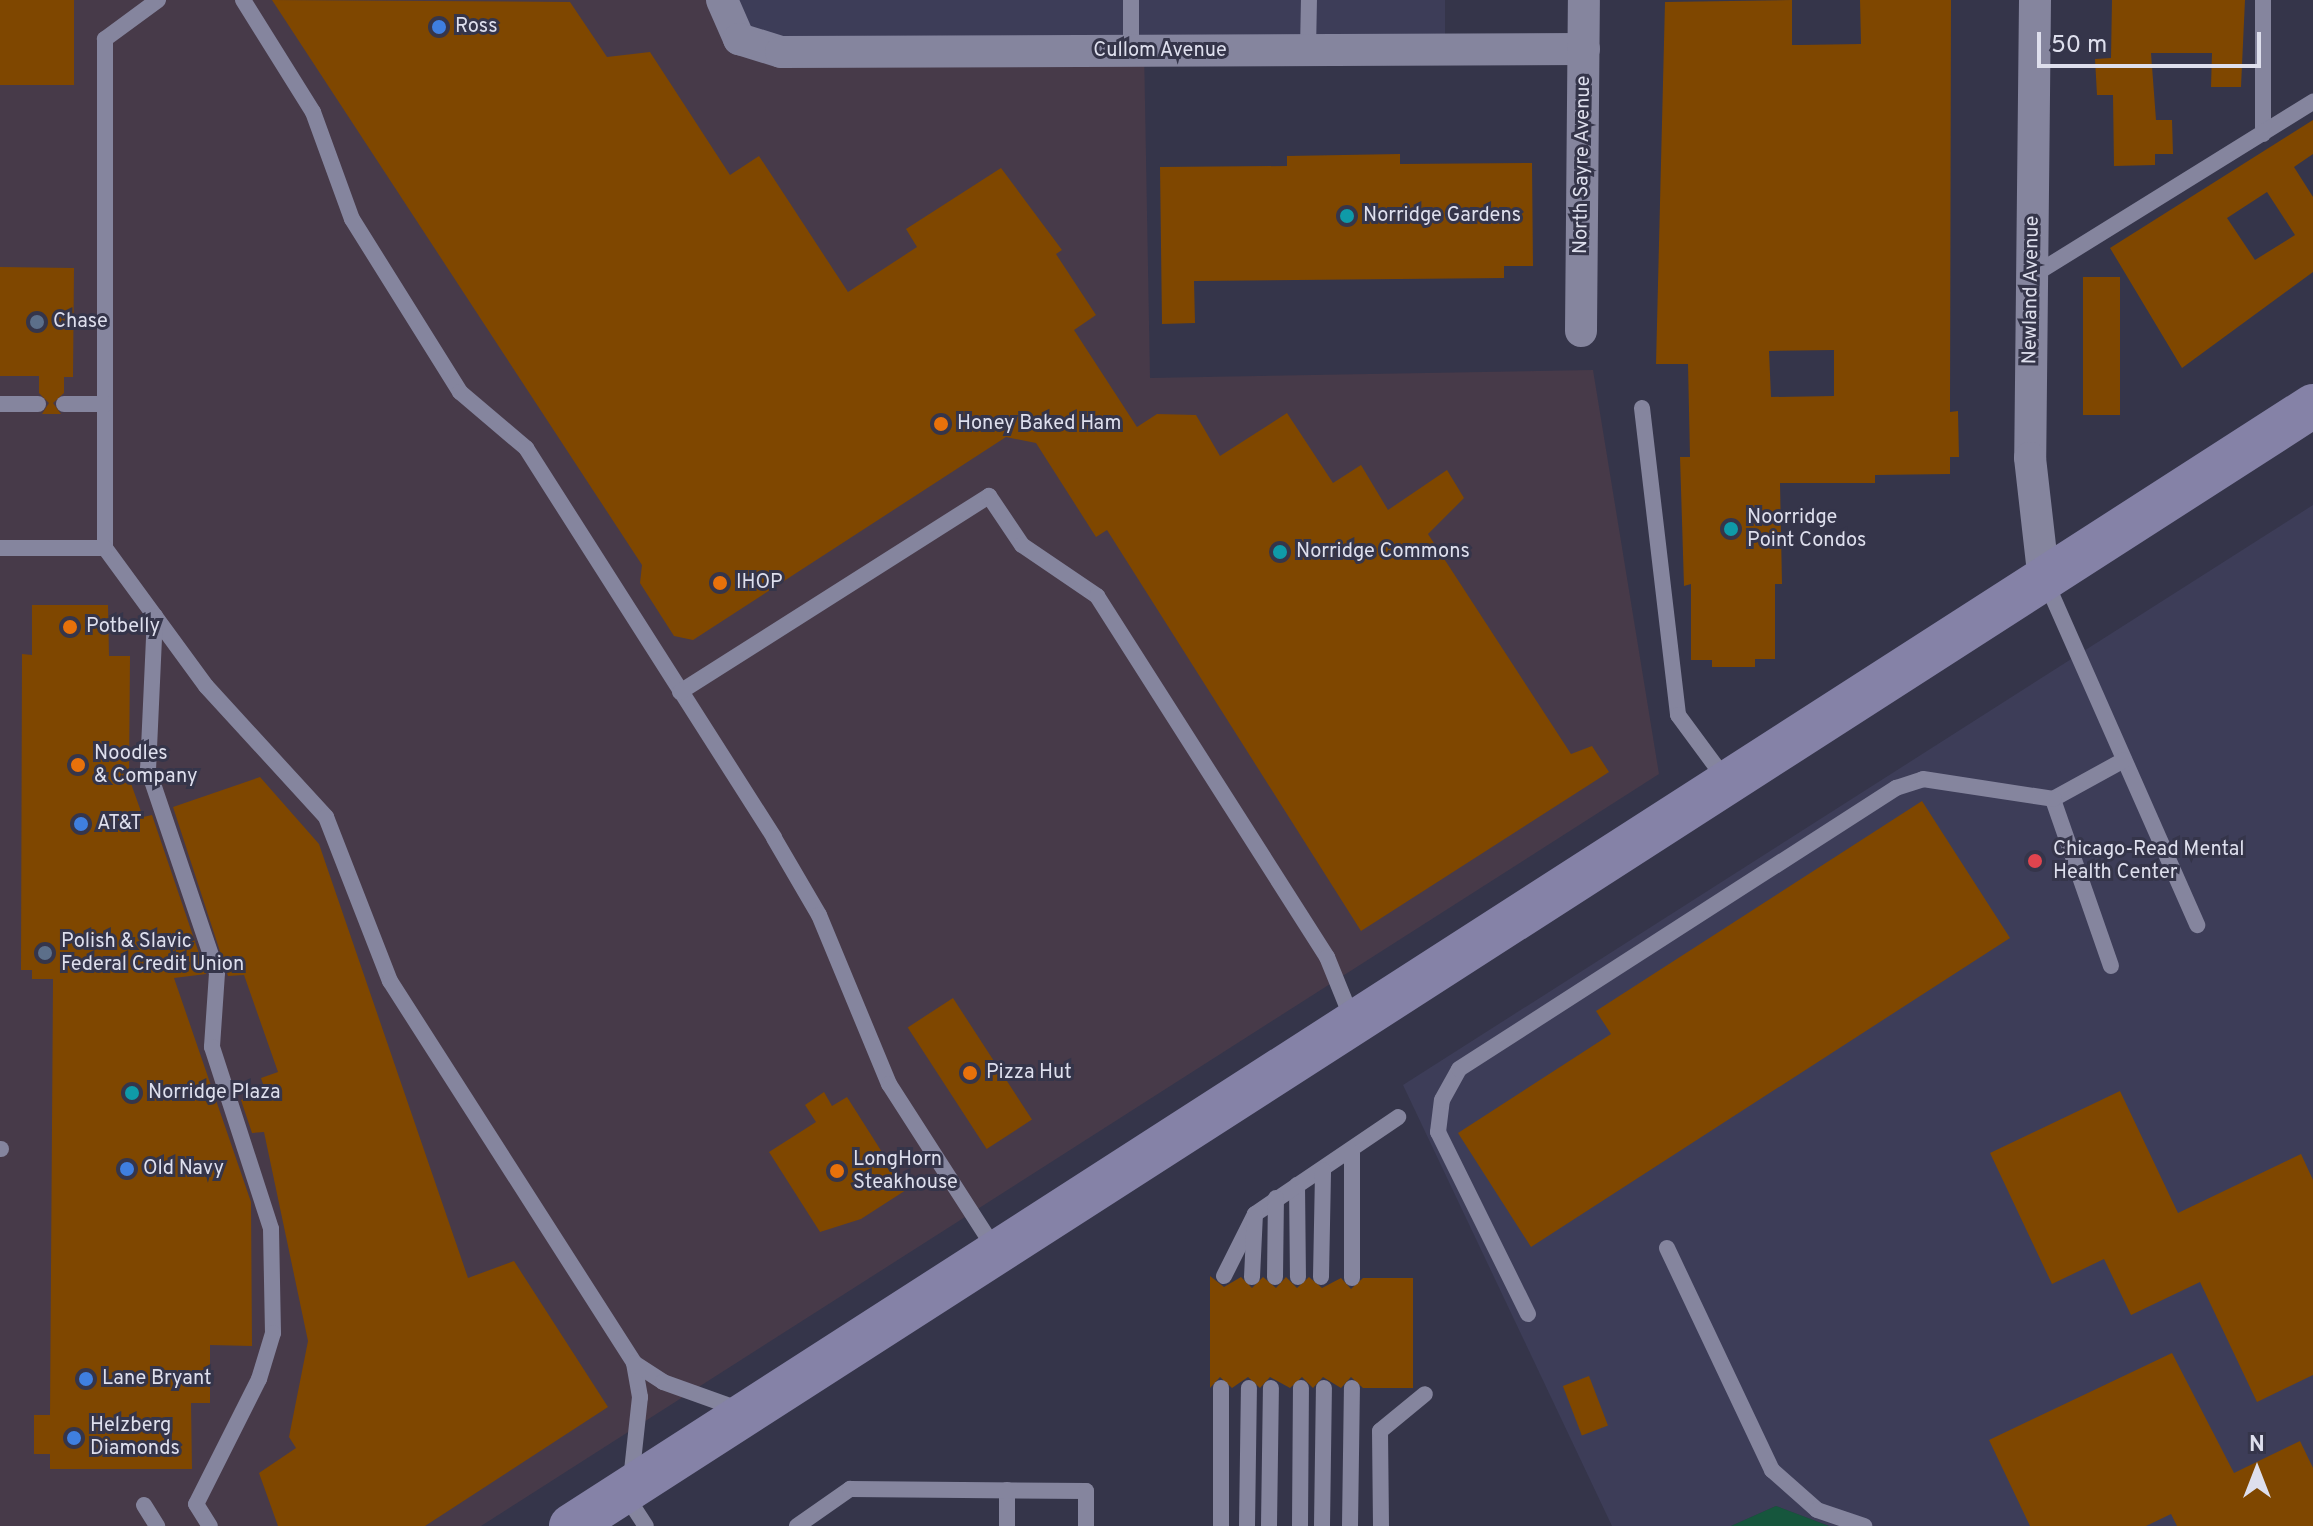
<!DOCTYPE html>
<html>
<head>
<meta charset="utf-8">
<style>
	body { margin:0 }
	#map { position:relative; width:2313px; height:1526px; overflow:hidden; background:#35354a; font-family:Overpass,sans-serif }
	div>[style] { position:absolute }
	.commercial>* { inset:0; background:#473a49 }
	.built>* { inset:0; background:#3d3d58 }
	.green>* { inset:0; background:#16563d }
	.building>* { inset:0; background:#7f4700; transform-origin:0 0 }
	.service>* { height:16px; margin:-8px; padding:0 8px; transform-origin:8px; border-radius:8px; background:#85859e }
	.minor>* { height:32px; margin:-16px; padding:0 16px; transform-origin:16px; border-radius:16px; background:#85859e }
	.secondary>* { height:44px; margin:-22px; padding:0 22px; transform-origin:22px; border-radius:22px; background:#8582a7 }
	.dots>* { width:22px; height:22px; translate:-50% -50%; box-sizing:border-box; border:4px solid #35354a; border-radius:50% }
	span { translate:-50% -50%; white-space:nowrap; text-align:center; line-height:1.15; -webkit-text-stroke:6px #35354a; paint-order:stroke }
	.poi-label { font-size:20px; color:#dedfed }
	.left { translate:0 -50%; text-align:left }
	.street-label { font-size:20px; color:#dedfed }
	.north { position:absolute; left:2217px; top:1430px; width:80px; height:80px; -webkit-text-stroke:6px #35354a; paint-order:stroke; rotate:0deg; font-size:22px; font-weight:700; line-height:32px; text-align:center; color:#dedfed }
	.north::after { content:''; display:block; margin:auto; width:28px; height:36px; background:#dedfed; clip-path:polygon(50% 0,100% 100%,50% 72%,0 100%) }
	.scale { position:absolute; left:2037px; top:32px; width:224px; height:36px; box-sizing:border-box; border:4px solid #dedfed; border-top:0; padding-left:10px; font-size:24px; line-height:28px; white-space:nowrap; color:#dedfed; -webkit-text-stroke:6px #35354a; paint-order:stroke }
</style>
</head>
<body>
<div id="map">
	<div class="commercial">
		<div style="clip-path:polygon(0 0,725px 0,1144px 47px,1150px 378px,1593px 370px,1659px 774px,481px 1526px,0 1526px)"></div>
	</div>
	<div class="built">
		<div style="clip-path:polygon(725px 0,1445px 0,1445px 45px,771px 49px)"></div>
		<div style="clip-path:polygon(2313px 505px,2313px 1526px,1829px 1526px,1776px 1506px,1731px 1526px,1612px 1526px,1403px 1085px)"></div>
	</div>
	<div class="green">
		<div style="clip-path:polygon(1776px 1506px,1829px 1526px,1731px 1526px)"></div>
	</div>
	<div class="building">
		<div style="left:0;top:0;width:74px;height:85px"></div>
		<div style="clip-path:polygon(272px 0,570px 2px,607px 57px,650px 52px,730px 175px,759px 156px,848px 292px,917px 247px,906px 229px,1001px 168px,1062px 250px,1056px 254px,1096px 315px,1074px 330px,1137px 427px,1157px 414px,1196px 415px,1220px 456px,1287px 413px,1333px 483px,1361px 465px,1388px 510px,1447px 470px,1464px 498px,1428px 534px,1571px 754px,1592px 746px,1609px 772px,1361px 931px,1107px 530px,1096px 537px,1036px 443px,1006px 437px,693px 640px,674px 636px,640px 583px,642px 565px)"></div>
		<div style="clip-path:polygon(evenodd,1792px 0,1792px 45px,1800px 45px,1861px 44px,1860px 0,1951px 0,1950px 412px,1958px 411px,1959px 457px,1950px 457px,1950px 474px,1875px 475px,1875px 483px,1780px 483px,1782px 584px,1775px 584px,1775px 659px,1755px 659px,1755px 667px,1712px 667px,1712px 660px,1691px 660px,1691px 584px,1684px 586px,1680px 457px,1690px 457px,1688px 364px,1656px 364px,1665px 2px,1792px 0,1834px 350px,1834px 396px,1771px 397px,1769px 351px,1834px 350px)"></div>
		<div style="clip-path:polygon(2112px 0,2245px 0,2241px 87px,2211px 87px,2212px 53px,2151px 53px,2156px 120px,2172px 120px,2173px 154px,2155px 154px,2155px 165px,2114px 166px,2113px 95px,2097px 95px,2095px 59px,2111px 58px)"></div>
		<div style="clip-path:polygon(evenodd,2313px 120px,2313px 154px,2294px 167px,2313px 197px,2313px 272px,2182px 368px,2110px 248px,2313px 120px,2267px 192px,2295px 235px,2255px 260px,2227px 218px,2267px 192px)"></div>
		<div style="clip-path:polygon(1400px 154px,1400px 164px,1532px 163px,1533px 266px,1504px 266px,1504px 278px,1194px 281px,1195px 323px,1162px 324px,1160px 167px,1287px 166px,1287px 156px)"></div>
		<div style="clip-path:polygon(0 267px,74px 268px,73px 377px,64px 377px,64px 393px,53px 403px,61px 414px,42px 414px,49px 403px,39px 393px,39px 376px,0 376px)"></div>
		<div style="left:2083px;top:277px;width:37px;height:138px"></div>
		<div style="clip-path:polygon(32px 605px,108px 605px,109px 656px,130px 656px,129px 778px,143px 817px,152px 815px,206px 974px,174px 978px,251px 1202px,252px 1346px,210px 1345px,210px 1403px,191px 1403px,192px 1469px,50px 1469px,50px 1454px,34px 1454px,34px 1415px,50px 1415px,53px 979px,32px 979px,32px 970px,21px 970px,22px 654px,32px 655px)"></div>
		<div style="clip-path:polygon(260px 777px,319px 844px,468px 1278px,514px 1261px,608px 1407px,425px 1526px,278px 1526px,259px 1473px,296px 1448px,289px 1437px,308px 1341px,264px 1132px,252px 1133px,241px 1100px,266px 1093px,261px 1078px,278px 1072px,244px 975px,228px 976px,173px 807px)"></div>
		<div style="clip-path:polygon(1922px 801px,2010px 938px,1531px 1247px,1458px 1133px,1611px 1034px,1596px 1011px)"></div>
		<div style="left:953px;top:998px;width:145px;height:54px;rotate:57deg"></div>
		<div style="clip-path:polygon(2120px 1091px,2178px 1213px,2301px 1154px,2313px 1180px,2313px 1375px,2257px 1402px,2200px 1282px,2131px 1315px,2104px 1259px,2052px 1284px,1990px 1153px)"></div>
		<div style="clip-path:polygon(824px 1092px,832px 1106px,847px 1097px,906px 1190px,861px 1219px,820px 1232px,769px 1152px,816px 1122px,805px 1105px)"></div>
		<div style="clip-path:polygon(1210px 1276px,1224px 1287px,1241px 1277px,1252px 1288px,1263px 1277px,1276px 1288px,1286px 1277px,1297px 1288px,1309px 1277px,1322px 1288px,1341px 1278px,1351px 1289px,1363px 1278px,1413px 1278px,1413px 1388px,1363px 1388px,1351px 1377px,1341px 1388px,1323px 1377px,1313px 1388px,1302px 1377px,1290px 1388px,1270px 1377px,1260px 1388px,1248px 1377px,1232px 1388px,1220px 1377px,1210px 1388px)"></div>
		<div style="clip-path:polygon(2172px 1353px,2234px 1473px,2300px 1441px,2313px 1468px,2313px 1526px,2177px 1526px,2171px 1514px,2146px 1526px,2030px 1526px,1989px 1440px)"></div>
		<div style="left:1589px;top:1376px;width:53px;height:28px;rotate:69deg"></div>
	</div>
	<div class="service">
		<div style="left:158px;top:0;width:66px;rotate:143.7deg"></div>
		<div style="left:105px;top:39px;width:509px;rotate:90deg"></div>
		<div style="left:105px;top:548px;width:171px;rotate:53.8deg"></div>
		<div style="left:206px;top:686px;width:178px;rotate:47.5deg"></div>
		<div style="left:326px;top:817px;width:176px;rotate:68.7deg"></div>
		<div style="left:390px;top:981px;width:453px;rotate:57.4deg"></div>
		<div style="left:634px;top:1363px;width:35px;rotate:80deg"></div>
		<div style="left:640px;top:1397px;width:83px;rotate:96.2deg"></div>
		<div style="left:243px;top:0;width:132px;rotate:58deg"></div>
		<div style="left:313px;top:112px;width:114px;rotate:70deg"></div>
		<div style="left:352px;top:219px;width:204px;rotate:58deg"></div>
		<div style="left:460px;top:392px;width:87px;rotate:40.3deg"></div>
		<div style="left:526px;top:448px;width:462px;rotate:57.5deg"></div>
		<div style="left:774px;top:838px;width:89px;rotate:59.7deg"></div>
		<div style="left:819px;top:915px;width:183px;rotate:67.5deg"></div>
		<div style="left:889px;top:1084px;width:200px;rotate:57.3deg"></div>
		<div style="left:1308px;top:50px;width:50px;rotate:-88.9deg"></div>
		<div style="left:1131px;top:51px;width:51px;rotate:-90deg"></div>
		<div style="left:2263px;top:134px;width:134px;rotate:-90deg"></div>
		<div style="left:2032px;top:276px;width:331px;rotate:-31.8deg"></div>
		<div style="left:0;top:404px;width:38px"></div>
		<div style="left:64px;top:404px;width:41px"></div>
		<div style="left:1642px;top:408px;width:309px;rotate:83.3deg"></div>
		<div style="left:1678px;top:715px;width:81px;rotate:53.6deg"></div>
		<div style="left:0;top:548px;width:105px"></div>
		<div style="left:2046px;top:582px;width:375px;rotate:66.2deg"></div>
		<div style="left:155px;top:616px;width:153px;rotate:92.6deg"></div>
		<div style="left:148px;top:769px;width:215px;rotate:71.3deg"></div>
		<div style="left:217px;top:973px;width:74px;rotate:93.9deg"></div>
		<div style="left:212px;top:1047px;width:191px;rotate:72deg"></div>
		<div style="left:271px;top:1229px;width:104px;rotate:88.9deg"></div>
		<div style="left:273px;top:1333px;width:48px;rotate:106.9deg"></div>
		<div style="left:259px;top:1379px;width:140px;rotate:116.7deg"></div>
		<div style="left:196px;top:1504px;width:26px;rotate:58deg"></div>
		<div style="left:680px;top:692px;width:366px;rotate:-32.4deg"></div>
		<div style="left:989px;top:496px;width:59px;rotate:56deg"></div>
		<div style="left:1022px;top:545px;width:91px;rotate:34.2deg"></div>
		<div style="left:1097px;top:596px;width:428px;rotate:57.5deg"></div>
		<div style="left:1327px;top:957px;width:69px;rotate:67.9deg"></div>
		<div style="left:2111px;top:966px;width:177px;rotate:-109.2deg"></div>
		<div style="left:2053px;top:799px;width:81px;rotate:-28.8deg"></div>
		<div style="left:0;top:1149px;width:1px"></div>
		<div style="left:1297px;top:1185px;width:92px;rotate:89.4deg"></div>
		<div style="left:1667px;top:1248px;width:246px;rotate:64.7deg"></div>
		<div style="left:1772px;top:1470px;width:60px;rotate:41.6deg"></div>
		<div style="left:1817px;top:1510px;width:50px;rotate:18.8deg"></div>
		<div style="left:1224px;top:1276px;width:69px;rotate:-63.4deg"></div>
		<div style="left:1255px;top:1214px;width:173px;rotate:-34.1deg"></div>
		<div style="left:1252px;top:1277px;width:63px;rotate:-87.3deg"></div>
		<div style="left:1275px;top:1277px;width:79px;rotate:-89.3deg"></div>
		<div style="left:1321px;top:1277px;width:107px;rotate:-88.9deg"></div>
		<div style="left:1352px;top:1278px;width:125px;rotate:-90deg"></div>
		<div style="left:1528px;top:1314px;width:203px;rotate:-116.3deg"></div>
		<div style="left:1438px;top:1132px;width:32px;rotate:-83deg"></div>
		<div style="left:1442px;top:1100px;width:35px;rotate:-61deg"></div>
		<div style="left:1459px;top:1069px;width:520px;rotate:-32.74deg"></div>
		<div style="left:1896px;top:788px;width:28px;rotate:-18deg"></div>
		<div style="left:1923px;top:779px;width:132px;rotate:8.7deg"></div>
		<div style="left:634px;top:1363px;width:35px;rotate:33deg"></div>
		<div style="left:663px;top:1382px;width:83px;rotate:19.7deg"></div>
		<div style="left:1007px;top:1490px;width:36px;rotate:90deg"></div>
		<div style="left:625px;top:1494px;width:38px;rotate:57deg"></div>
		<div style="left:144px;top:1505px;width:25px;rotate:58deg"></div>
		<div style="left:797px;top:1526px;width:65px;rotate:-34.9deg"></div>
		<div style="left:850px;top:1489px;width:236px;rotate:0.5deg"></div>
		<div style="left:1086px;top:1491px;width:35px;rotate:90deg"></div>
		<div style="left:1221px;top:1526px;width:138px;rotate:-90deg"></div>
		<div style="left:1247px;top:1526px;width:138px;rotate:-89.2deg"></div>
		<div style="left:1269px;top:1526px;width:138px;rotate:-89.2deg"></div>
		<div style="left:1300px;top:1526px;width:138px;rotate:-89.6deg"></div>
		<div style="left:1322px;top:1526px;width:138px;rotate:-89.2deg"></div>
		<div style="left:1350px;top:1526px;width:138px;rotate:-89.2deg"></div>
		<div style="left:1381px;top:1526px;width:95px;rotate:-90.6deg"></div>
		<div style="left:1380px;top:1431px;width:58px;rotate:-39.4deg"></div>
	</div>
	<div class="minor">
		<div style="left:722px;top:0;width:43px;rotate:66.4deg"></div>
		<div style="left:739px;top:39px;width:44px;rotate:17.2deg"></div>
		<div style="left:781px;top:52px;width:803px;rotate:-0.21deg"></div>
		<div style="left:2035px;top:0;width:458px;rotate:90.6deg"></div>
		<div style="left:2030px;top:458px;width:123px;rotate:83.5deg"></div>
		<div style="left:1581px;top:331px;width:331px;rotate:-89.5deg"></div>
	</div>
	<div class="secondary">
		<div style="left:571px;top:1526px;width:2071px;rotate:-32.74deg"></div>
	</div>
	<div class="dots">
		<div style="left:439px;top:27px;background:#3f7fe0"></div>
		<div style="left:1347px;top:216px;background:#0f9aa8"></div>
		<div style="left:37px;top:322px;background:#5c6f8a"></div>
		<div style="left:941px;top:424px;background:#e8710a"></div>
		<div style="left:1731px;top:529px;background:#0f9aa8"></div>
		<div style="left:1280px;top:552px;background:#0f9aa8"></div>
		<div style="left:720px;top:583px;background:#e8710a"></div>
		<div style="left:70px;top:627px;background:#e8710a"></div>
		<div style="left:78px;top:765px;background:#e8710a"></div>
		<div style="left:81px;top:824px;background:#3f7fe0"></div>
		<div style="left:2035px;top:861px;background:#e0444e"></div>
		<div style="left:45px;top:953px;background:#5c6f8a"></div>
		<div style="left:970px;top:1073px;background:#e8710a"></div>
		<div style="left:132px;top:1093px;background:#0f9aa8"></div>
		<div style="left:127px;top:1169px;background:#3f7fe0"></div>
		<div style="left:837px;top:1171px;background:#e8710a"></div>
		<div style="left:86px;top:1379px;background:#3f7fe0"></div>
		<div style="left:74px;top:1438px;background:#3f7fe0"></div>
	</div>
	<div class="poi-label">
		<span class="left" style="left:455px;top:27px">Ross</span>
		<span class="left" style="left:1363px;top:216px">Norridge Gardens</span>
		<span class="left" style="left:53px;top:322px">Chase</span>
		<span class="left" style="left:957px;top:424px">Honey Baked Ham</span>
		<span class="left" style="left:1747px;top:530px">Noorridge<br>Point Condos</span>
		<span class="left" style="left:1296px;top:552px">Norridge Commons</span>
		<span class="left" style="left:736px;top:583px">IHOP</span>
		<span class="left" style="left:86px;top:627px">Potbelly</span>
		<span class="left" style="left:94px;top:766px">Noodles<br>&amp; Company</span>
		<span class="left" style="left:97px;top:824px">AT&amp;T</span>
		<span class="left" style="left:2053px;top:862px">Chicago-Read Mental<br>Health Center</span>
		<span class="left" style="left:61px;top:954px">Polish &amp; Slavic<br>Federal Credit Union</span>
		<span class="left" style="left:986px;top:1073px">Pizza Hut</span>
		<span class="left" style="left:148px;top:1093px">Norridge Plaza</span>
		<span class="left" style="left:853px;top:1172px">LongHorn<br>Steakhouse</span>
		<span class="left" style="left:143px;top:1169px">Old Navy</span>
		<span class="left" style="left:102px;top:1379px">Lane Bryant</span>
		<span class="left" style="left:90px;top:1438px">Helzberg<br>Diamonds</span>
	</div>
	<div class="street-label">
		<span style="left:1160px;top:51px">Cullom Avenue</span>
		<span style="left:1583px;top:165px;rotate:-89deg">North Sayre Avenue</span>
		<span style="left:2032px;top:290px;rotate:-89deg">Newland Avenue</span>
	</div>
	<div class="north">N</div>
	<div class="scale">50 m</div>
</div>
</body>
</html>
